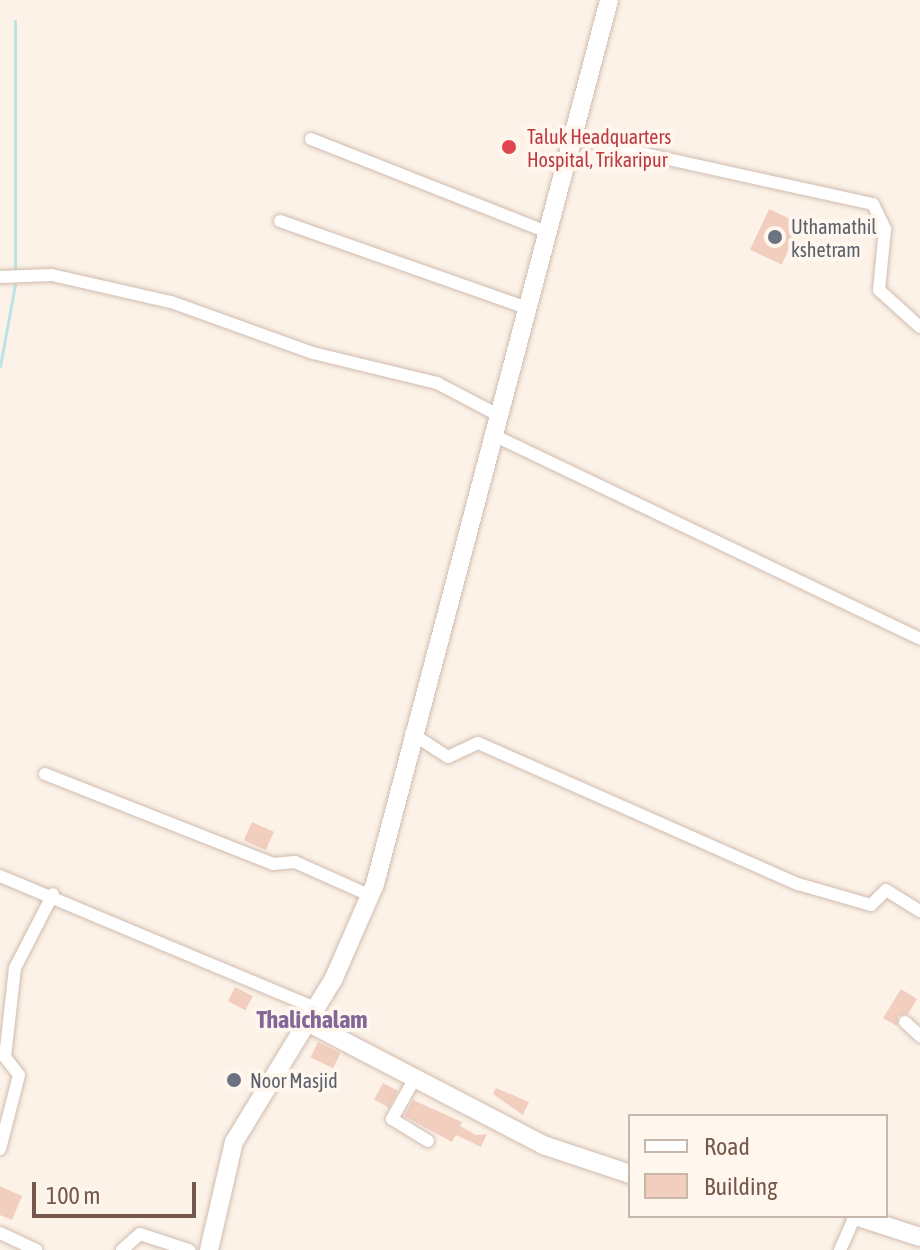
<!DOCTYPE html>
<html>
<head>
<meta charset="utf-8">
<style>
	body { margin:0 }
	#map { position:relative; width:920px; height:1250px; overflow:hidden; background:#fcf2e7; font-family:"Asap Condensed",sans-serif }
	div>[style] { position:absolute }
	.stream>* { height:3px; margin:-1.5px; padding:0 1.5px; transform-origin:1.5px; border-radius:1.5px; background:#bce4e6 }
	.building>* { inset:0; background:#f2cebf; transform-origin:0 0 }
	.roads { filter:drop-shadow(0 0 2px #d0bbaf) drop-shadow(0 0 2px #d0bbaf) }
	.minor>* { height:12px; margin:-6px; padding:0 6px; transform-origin:6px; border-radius:6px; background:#fff }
	.secondary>* { height:18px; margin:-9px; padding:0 9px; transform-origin:9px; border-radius:9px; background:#fff }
	.dots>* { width:22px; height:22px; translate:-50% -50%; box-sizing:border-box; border:4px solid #fff7ee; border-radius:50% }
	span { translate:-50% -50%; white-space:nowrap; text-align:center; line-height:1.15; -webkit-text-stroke:8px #fff7ee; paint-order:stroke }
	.health-label { font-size:20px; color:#be3a42 }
	.left { translate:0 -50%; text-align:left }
	.worship-label { font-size:20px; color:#5b616d }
	.quarter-label { font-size:24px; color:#846799; font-weight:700 }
	.legend { position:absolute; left:628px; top:1114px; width:260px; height:104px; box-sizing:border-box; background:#fff7ee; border:2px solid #c8b7ad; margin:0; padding:10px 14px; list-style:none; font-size:24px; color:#76574b }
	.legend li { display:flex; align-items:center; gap:16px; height:40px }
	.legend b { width:40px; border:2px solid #c8b7ad }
	.scale { position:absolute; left:32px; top:1182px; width:164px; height:36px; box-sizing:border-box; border:4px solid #76574b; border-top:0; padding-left:10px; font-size:24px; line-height:28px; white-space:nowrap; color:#76574b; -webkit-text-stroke:6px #fff7ee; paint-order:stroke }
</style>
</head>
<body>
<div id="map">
	<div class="stream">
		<div style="left:15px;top:21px;width:250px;rotate:90deg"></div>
		<div style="left:0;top:366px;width:83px;rotate:-79.6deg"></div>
	</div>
	<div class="building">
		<div style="left:769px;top:209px;width:35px;height:45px;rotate:25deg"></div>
		<div style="left:252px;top:822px;width:24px;height:20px;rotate:24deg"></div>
		<div style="left:235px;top:987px;width:20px;height:16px;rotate:27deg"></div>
		<div style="clip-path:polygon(901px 989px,917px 999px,908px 1014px,898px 1016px,897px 1026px,883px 1018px)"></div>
		<div style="left:318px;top:1042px;width:25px;height:17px;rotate:26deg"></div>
		<div style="left:383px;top:1083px;width:17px;height:19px;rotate:28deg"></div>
		<div style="clip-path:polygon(496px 1088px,529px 1102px,523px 1115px,493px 1094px)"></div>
		<div style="clip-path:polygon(413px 1100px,462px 1122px,460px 1126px,476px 1135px,487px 1134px,481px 1147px,456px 1135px,452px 1142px,404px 1116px)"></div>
		<div style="clip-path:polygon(0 1186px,22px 1196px,12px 1220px,0 1215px)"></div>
	</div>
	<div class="roads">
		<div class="minor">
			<div style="left:568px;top:137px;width:312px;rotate:12.4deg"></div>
			<div style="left:873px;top:204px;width:28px;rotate:64deg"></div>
			<div style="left:885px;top:229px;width:61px;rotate:95.6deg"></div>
			<div style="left:879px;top:290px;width:55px;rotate:42.1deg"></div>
			<div style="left:311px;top:139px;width:251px;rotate:21.5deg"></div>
			<div style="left:280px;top:221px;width:259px;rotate:19.4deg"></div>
			<div style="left:0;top:277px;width:52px;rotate:-2.2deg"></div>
			<div style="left:52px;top:275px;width:122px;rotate:12.8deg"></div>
			<div style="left:171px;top:302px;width:151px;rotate:19.8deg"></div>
			<div style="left:313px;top:353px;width:128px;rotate:13.6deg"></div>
			<div style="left:437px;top:383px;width:67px;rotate:27.7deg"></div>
			<div style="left:491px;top:434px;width:475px;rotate:25.5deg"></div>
			<div style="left:411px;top:733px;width:44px;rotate:33deg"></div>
			<div style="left:448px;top:757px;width:33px;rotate:-25deg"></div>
			<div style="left:478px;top:743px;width:350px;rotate:23.8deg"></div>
			<div style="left:798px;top:884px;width:76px;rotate:16deg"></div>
			<div style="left:871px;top:905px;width:21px;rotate:-45deg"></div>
			<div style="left:886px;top:890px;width:40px;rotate:32deg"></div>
			<div style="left:45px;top:774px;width:245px;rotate:21.5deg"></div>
			<div style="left:273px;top:864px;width:22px;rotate:-5deg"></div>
			<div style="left:295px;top:862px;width:83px;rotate:24.1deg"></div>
			<div style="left:0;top:876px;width:342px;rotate:22.7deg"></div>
			<div style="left:905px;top:1022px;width:21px;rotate:43deg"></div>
			<div style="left:415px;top:1078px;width:47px;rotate:119.3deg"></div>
			<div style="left:392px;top:1119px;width:42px;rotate:31.4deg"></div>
			<div style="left:0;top:1149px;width:76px;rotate:-75.6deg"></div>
			<div style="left:19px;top:1075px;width:23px;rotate:-128deg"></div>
			<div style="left:5px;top:1057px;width:90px;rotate:-83.6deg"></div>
			<div style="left:15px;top:968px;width:83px;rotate:-62.8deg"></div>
			<div style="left:0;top:1233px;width:40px;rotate:25deg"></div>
			<div style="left:122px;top:1250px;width:24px;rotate:-42deg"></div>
			<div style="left:140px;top:1234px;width:52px;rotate:18.1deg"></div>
			<div style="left:840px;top:1250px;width:37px;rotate:-66deg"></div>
		</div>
		<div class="secondary">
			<div style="left:307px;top:1022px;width:266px;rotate:27.5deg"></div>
			<div style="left:543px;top:1145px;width:92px;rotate:18.4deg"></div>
			<div style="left:855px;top:1216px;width:68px;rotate:17.9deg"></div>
			<div style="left:209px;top:1250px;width:111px;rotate:-77deg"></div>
			<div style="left:234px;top:1142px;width:192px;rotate:-58.6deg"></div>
			<div style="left:334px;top:978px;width:103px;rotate:-66.4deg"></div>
			<div style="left:375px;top:884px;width:914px;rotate:-75.17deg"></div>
		</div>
	</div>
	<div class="dots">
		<div style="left:509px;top:147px;background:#e0444e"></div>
		<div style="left:775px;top:237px;background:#6b7280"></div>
		<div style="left:234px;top:1080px;background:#6b7280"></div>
	</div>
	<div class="health-label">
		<span class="left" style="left:527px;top:148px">Taluk Headquarters<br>Hospital, Trikaripur</span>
	</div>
	<div class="worship-label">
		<span class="left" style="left:791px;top:238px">Uthamathil<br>kshetram</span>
		<span class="left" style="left:250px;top:1080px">Noor Masjid</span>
	</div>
	<div class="quarter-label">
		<span style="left:312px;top:1020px">Thalichalam</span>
	</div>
	<ul class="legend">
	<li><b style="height:10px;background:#fff"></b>Road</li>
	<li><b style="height:22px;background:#f2cebf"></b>Building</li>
	</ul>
	<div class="scale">100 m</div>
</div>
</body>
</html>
